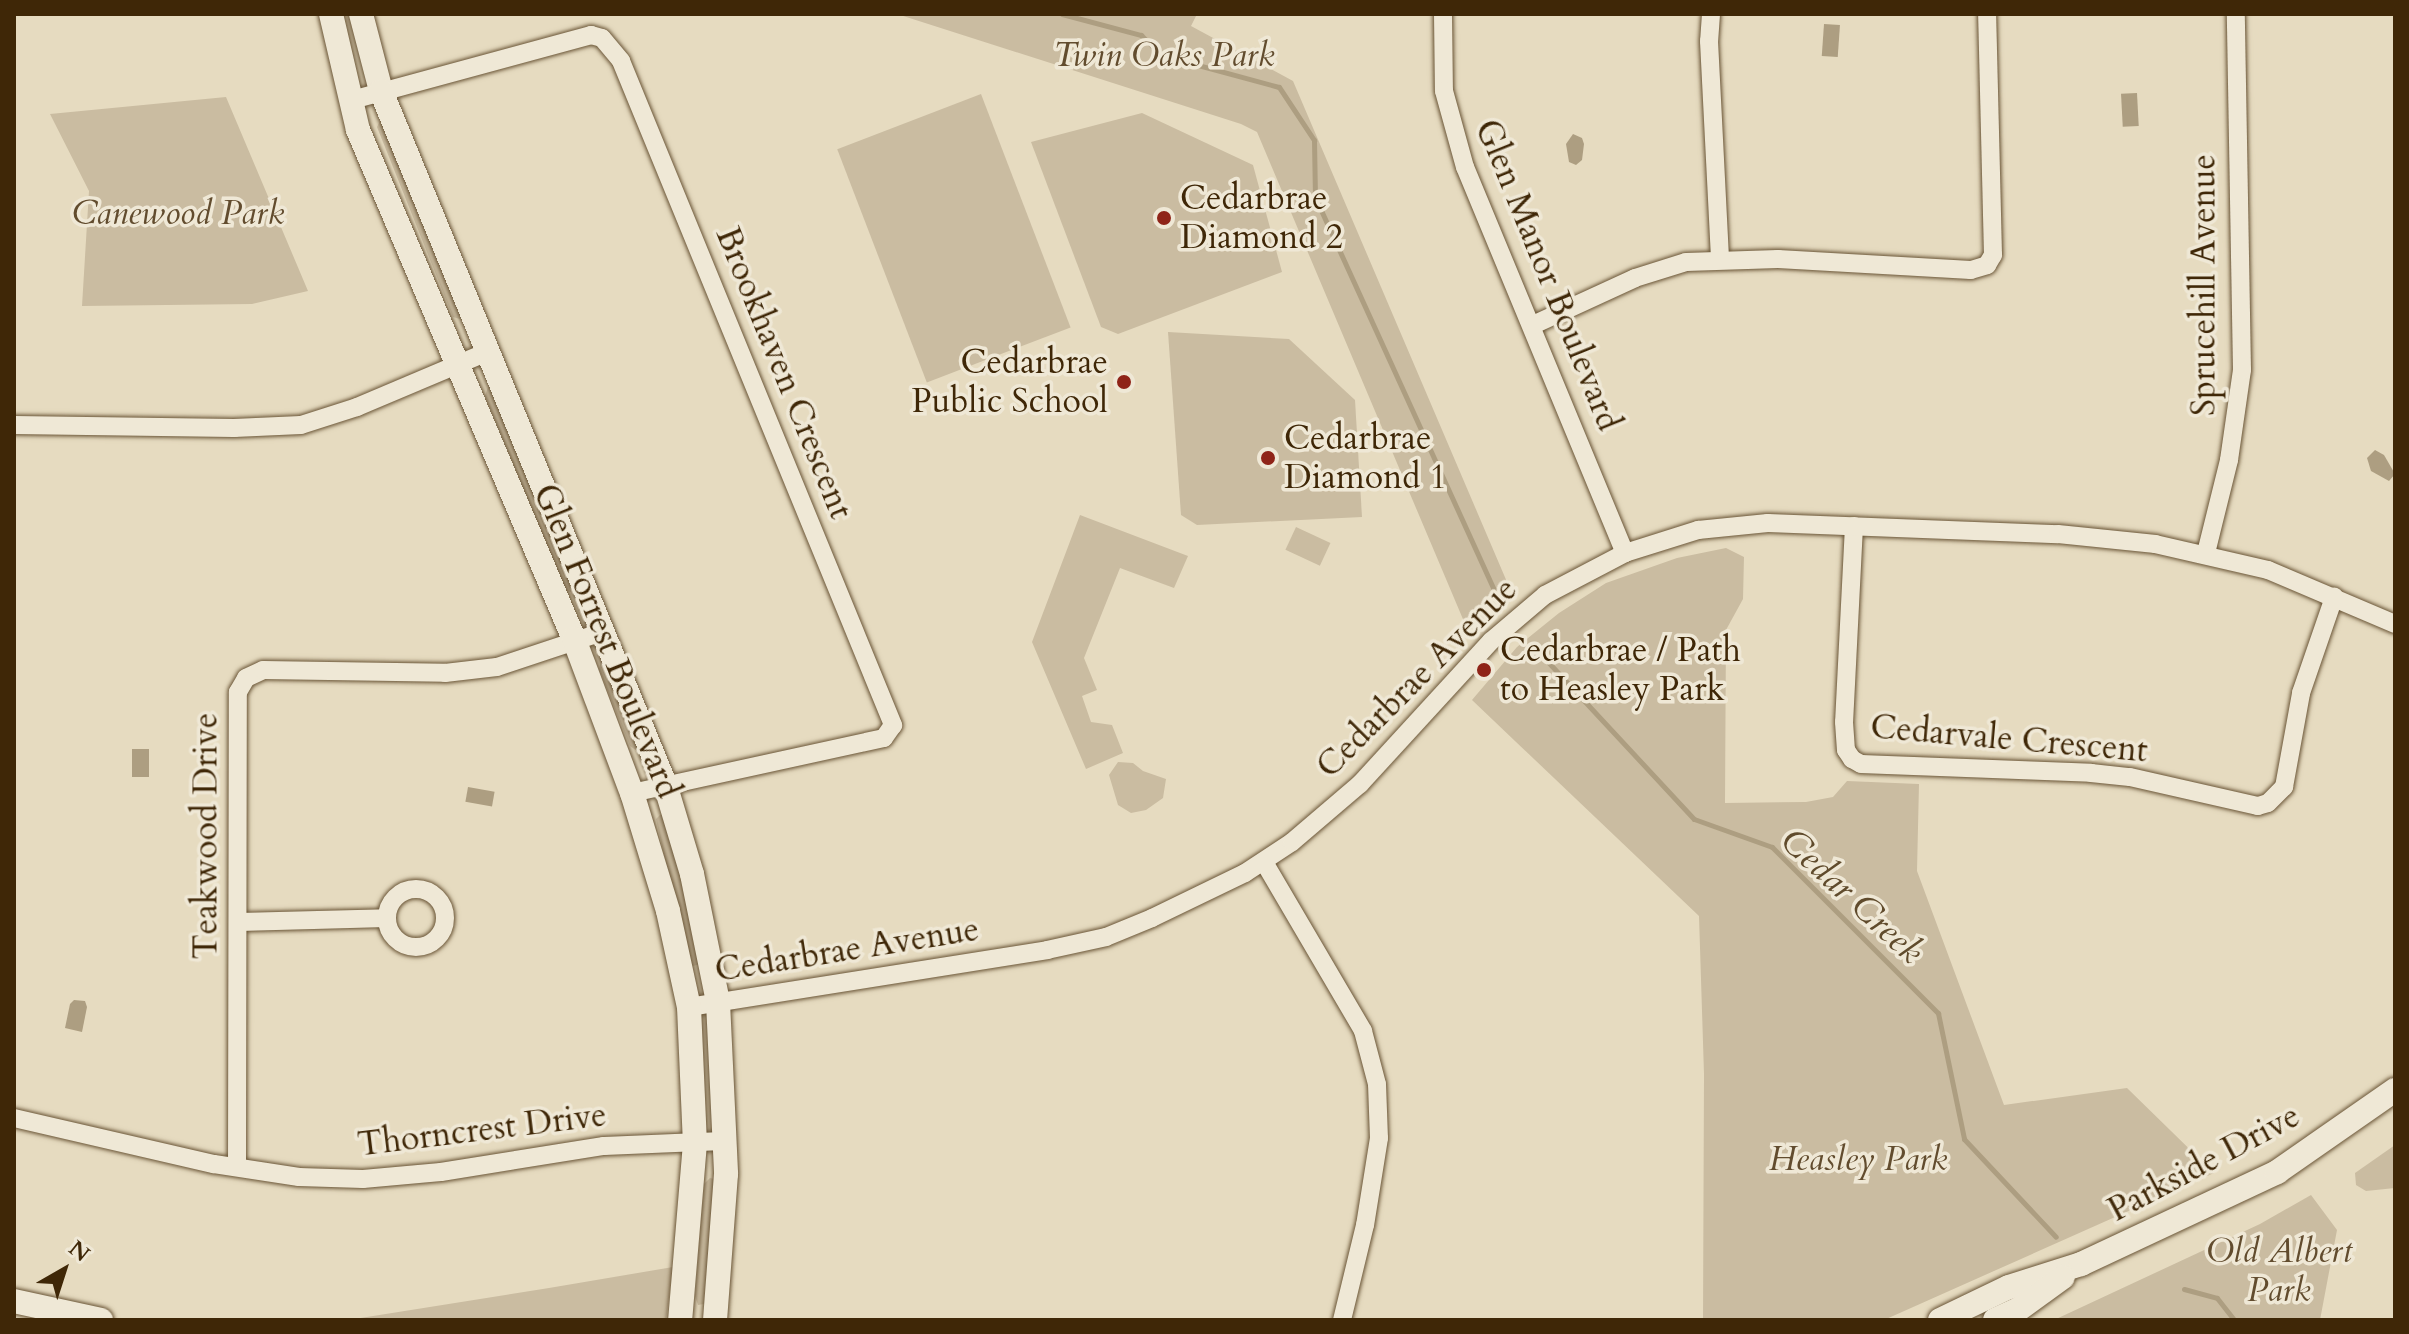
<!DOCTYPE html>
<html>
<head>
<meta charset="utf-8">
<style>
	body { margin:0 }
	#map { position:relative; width:2409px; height:1334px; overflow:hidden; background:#e6dbc0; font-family:Cardo,serif }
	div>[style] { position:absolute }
	.green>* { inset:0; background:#cabca1; transform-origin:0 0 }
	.water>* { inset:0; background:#ad9e81; transform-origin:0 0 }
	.stream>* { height:5px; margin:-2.5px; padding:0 2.5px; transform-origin:2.5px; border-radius:2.5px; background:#ad9e81 }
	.roads { filter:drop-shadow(0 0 2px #695435) drop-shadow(0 0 2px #695435) }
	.minor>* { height:18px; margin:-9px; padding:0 9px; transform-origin:9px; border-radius:9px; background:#efe8d6 }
	.minor>.ring { margin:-9px; padding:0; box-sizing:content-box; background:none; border:18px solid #efe8d6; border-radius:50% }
	.tertiary>* { height:24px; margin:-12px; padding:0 12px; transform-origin:12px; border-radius:12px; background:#efe8d6 }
	.dots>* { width:22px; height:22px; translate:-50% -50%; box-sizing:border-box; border:4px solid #efe8d6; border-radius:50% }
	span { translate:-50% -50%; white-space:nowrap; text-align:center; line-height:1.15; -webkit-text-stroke:7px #efe8d6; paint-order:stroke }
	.park-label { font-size:34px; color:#624c2e; font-style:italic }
	.poi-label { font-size:34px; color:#3f2707 }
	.left { translate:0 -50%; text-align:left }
	.right { translate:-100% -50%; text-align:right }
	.street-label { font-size:34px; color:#3f2707 }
	.water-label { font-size:36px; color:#604b2c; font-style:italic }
	.frame { position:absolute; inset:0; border:16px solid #3f2707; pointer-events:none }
	.north { position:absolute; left:24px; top:1230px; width:80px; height:80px; -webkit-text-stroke:6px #efe8d6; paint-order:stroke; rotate:39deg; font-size:22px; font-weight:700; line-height:32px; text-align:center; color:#3f2707 }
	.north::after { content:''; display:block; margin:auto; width:28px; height:36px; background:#3f2707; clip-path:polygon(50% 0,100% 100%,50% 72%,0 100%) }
</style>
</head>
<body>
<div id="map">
	<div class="green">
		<div style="clip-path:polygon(897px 14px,1197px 14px,1191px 26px,1293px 81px,1510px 589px,1478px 625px,1468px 631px,1257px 132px,1241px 124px)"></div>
		<div style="left:981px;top:94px;width:250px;height:154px;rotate:69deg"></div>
		<div style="clip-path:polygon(226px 97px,308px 291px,252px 304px,82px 306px,89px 191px,50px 114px)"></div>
		<div style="clip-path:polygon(1142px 113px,1253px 165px,1282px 272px,1118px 334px,1101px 327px,1031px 142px)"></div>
		<div style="clip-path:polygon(380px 121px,385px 121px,464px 317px,460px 319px,453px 317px,377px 127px)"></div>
		<div style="clip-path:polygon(1168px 332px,1289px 339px,1355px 400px,1362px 517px,1197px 525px,1181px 515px)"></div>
		<div style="clip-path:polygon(489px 384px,575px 593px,566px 591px,485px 396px)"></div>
		<div style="clip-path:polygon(1080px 515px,1188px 556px,1174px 588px,1120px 568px,1084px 658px,1097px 690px,1082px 696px,1091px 722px,1112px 725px,1123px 753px,1086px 769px,1032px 642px)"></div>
		<div style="left:1296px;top:527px;width:38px;height:25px;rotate:25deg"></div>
		<div style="clip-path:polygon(1726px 548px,1744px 557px,1743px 599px,1726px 630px,1725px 803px,1806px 802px,1833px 797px,1847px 781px,1919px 784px,1917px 871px,2004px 1105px,2127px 1088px,2214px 1173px,1884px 1320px,1703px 1320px,1704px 1074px,1699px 916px,1472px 700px,1517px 647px,1559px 613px,1606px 583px,1677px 558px)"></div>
		<div style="clip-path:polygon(602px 657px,640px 753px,630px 746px,599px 669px)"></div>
		<div style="clip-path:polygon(1118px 762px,1133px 763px,1143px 771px,1166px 779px,1163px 798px,1146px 810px,1131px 813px,1118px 805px,1109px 775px)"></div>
		<div style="clip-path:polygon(661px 814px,668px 817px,700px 964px,693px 966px,688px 962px,656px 819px)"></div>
		<div style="clip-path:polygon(2395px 1145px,2395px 1188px,2366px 1191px,2356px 1185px,2355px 1173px)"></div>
		<div style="clip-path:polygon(710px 1178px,714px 1179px,704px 1304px,698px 1305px,695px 1296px,704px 1184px)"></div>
		<div style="clip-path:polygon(2311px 1195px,2337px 1230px,2320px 1320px,2054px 1320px,2260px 1224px)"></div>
		<div style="clip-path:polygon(673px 1267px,666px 1320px,348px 1320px,549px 1288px)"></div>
	</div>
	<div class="water">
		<div style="left:1824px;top:24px;width:16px;height:32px;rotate:4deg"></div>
		<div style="left:2137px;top:93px;width:33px;height:16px;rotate:87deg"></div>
		<div style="clip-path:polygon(1573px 134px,1582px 138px,1584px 144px,1582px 160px,1576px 165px,1569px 162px,1566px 144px)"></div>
		<div style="clip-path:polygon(2375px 450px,2384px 455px,2395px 474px,2389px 481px,2371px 471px,2367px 458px)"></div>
		<div style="left:132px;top:749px;width:17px;height:28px"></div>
		<div style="left:468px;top:787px;width:27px;height:15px;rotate:10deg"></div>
		<div style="clip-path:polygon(74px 1000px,85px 1001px,87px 1007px,82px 1032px,65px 1028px,70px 1004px)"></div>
	</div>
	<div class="stream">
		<div style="left:1062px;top:14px;width:82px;rotate:14.9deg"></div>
		<div style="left:1141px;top:35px;width:28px;rotate:45deg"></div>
		<div style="left:1161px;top:55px;width:122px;rotate:15.2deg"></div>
		<div style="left:1279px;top:87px;width:64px;rotate:56.6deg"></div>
		<div style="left:1314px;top:140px;width:57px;rotate:89deg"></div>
		<div style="left:1315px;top:197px;width:434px;rotate:65.5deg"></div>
		<div style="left:1536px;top:649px;width:232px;rotate:47.1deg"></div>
		<div style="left:1694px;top:819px;width:83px;rotate:19.7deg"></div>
		<div style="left:1772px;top:847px;width:235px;rotate:45deg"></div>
		<div style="left:1938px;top:1013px;width:129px;rotate:78.3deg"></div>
		<div style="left:1964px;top:1139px;width:134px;rotate:46.8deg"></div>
		<div style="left:2184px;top:1289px;width:34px;rotate:15deg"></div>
		<div style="left:2217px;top:1298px;width:28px;rotate:52deg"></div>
	</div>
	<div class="roads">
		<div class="minor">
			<div style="left:1443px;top:14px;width:77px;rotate:89.3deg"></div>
			<div style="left:1444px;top:91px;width:79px;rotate:74.6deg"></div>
			<div style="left:1465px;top:167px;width:418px;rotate:67.5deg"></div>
			<div style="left:1711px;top:14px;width:27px;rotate:94deg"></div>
			<div style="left:1709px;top:41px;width:219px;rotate:87.1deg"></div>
			<div style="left:352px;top:100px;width:248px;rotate:-15.2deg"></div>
			<div style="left:591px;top:35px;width:11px;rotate:15deg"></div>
			<div style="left:602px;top:38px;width:30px;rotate:50deg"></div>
			<div style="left:621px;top:61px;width:718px;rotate:67.72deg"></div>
			<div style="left:893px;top:725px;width:16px;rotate:125deg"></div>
			<div style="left:884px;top:738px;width:258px;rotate:167.7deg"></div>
			<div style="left:1533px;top:325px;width:112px;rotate:-24.7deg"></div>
			<div style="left:1635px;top:278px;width:53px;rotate:-17.4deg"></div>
			<div style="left:1686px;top:262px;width:92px;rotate:-1.9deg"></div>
			<div style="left:1778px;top:259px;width:193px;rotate:3.3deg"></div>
			<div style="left:1971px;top:270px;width:17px;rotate:-17deg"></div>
			<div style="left:1987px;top:265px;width:12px;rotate:-59deg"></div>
			<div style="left:1993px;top:255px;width:241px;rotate:-91.4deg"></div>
			<div style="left:14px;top:425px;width:220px;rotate:0.8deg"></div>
			<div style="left:234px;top:428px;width:67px;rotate:-2.6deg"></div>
			<div style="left:301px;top:425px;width:59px;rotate:-17.8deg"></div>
			<div style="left:357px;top:407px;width:141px;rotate:-22.9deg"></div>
			<div style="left:1854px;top:526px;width:196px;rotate:92.9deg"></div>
			<div style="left:1844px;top:722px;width:28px;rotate:86deg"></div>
			<div style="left:1846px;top:750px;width:11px;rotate:56deg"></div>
			<div style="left:1852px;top:759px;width:10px;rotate:29deg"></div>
			<div style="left:1861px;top:764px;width:230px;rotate:2.2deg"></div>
			<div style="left:2091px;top:773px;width:39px;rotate:6deg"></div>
			<div style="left:2130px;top:777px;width:131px;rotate:12.8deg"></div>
			<div style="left:2258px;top:806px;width:10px;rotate:-17deg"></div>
			<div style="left:2268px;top:803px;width:23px;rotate:-45deg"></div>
			<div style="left:2284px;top:787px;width:96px;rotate:-79.7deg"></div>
			<div style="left:2301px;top:693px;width:102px;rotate:-71deg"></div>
			<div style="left:2206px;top:553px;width:96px;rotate:-76.1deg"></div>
			<div style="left:2229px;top:460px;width:91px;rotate:-81.8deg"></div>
			<div style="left:2242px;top:370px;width:356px;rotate:-91deg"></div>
			<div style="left:1264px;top:862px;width:196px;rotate:59.6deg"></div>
			<div style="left:1363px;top:1031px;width:55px;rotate:75.2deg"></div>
			<div style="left:1377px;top:1084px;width:54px;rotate:87.9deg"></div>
			<div style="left:1379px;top:1138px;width:88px;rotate:99.1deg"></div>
			<div style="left:1365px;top:1225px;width:98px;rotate:103.6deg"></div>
			<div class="ring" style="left:387px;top:889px;width:40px;height:40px"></div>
			<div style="left:239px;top:922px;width:148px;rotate:-1.5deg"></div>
			<div style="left:689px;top:1007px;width:363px;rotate:-9deg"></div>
			<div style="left:1047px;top:950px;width:60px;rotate:-12.4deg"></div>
			<div style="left:1106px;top:937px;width:50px;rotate:-22.4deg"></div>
			<div style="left:1152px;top:918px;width:103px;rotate:-25.8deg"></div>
			<div style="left:1245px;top:873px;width:56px;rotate:-33.4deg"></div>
			<div style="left:1292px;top:842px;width:89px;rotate:-40.5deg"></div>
			<div style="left:1360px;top:784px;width:194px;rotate:-47.5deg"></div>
			<div style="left:1491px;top:641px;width:71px;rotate:-40.4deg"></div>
			<div style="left:1545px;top:595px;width:90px;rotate:-27.7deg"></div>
			<div style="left:1625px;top:553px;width:77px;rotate:-17.5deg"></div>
			<div style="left:1698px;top:530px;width:70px;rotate:-5.7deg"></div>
			<div style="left:1768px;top:523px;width:290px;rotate:2.2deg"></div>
			<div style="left:2058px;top:534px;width:98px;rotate:5.9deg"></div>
			<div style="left:2155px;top:544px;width:116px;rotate:13deg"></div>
			<div style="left:2268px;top:570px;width:138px;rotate:23deg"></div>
			<div style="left:14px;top:1118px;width:205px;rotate:13deg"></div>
			<div style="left:214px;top:1164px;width:86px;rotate:8.7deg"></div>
			<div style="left:299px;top:1177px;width:64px;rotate:1.8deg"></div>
			<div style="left:363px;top:1179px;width:78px;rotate:-5.1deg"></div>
			<div style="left:441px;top:1172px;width:165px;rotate:-9.1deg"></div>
			<div style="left:604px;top:1146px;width:119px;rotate:-2.4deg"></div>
			<div style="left:237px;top:1167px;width:475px;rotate:-89.9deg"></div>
			<div style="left:238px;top:692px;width:16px;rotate:-60deg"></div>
			<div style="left:246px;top:678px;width:19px;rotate:-25deg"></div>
			<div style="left:263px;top:670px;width:182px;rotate:0.9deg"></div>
			<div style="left:445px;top:673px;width:52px;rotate:-6.6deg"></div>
			<div style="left:497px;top:667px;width:111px;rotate:-18.4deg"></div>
		</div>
		<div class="tertiary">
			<div style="left:331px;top:14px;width:119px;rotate:76.9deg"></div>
			<div style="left:358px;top:130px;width:553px;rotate:67.01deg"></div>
			<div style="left:574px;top:639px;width:165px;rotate:69.4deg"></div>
			<div style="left:632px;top:793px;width:123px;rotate:73deg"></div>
			<div style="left:668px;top:911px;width:98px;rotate:77.7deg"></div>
			<div style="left:689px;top:1007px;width:136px;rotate:87.5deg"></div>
			<div style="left:695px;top:1143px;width:178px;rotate:94.8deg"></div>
			<div style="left:361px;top:14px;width:80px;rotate:75.4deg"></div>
			<div style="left:381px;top:91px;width:749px;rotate:67.72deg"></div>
			<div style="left:665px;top:784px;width:94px;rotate:73.3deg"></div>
			<div style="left:692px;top:874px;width:131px;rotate:78.5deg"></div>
			<div style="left:718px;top:1002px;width:172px;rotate:87.3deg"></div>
			<div style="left:726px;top:1174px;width:146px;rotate:94.3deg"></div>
			<div style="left:14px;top:1301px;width:89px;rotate:12.3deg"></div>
			<div style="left:1940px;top:1320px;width:76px;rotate:-25.6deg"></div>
			<div style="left:2009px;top:1287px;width:76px;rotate:-17.7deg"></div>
			<div style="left:2081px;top:1264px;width:217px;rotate:-25.1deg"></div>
			<div style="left:2277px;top:1172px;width:144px;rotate:-34.8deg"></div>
			<div style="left:1995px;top:1320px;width:26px;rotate:-25deg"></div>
			<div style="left:2019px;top:1309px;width:54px;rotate:-36deg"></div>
		</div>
	</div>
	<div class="dots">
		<div style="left:1164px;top:218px;background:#8f2418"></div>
		<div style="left:1124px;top:382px;background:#8f2418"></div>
		<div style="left:1268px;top:458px;background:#8f2418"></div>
		<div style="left:1484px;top:670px;background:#8f2418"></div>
	</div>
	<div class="park-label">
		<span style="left:1164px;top:56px">Twin Oaks Park</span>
		<span style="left:178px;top:214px">Canewood Park</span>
		<span style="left:1858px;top:1160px">Heasley Park</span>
		<span style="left:2279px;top:1271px">Old Albert<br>Park</span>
	</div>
	<div class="poi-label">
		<span class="left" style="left:1180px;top:218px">Cedarbrae<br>Diamond 2</span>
		<span class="right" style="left:1108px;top:382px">Cedarbrae<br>Public School</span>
		<span class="left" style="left:1284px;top:458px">Cedarbrae<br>Diamond 1</span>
		<span class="left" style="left:1500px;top:670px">Cedarbrae / Path<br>to Heasley Park</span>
	</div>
	<div class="street-label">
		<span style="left:1548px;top:275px;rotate:68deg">Glen Manor Boulevard</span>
		<span style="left:2204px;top:285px;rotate:-90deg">Sprucehill Avenue</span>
		<span style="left:784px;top:373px;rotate:68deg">Brookhaven Crescent</span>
		<span style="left:607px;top:641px;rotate:68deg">Glen Forrest Boulevard</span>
		<span style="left:1417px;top:678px;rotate:-45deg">Cedarbrae Avenue</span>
		<span style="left:2009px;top:739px;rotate:5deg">Cedarvale Crescent</span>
		<span style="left:206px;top:836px;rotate:-90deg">Teakwood Drive</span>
		<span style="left:847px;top:950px;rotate:-9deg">Cedarbrae Avenue</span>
		<span style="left:482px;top:1130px;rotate:-7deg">Thorncrest Drive</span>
		<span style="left:2204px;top:1163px;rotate:-28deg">Parkside Drive</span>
	</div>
	<div class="water-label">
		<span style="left:1852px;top:896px;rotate:43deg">Cedar Creek</span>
	</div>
	<div class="frame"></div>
	<div class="north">N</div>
</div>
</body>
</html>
